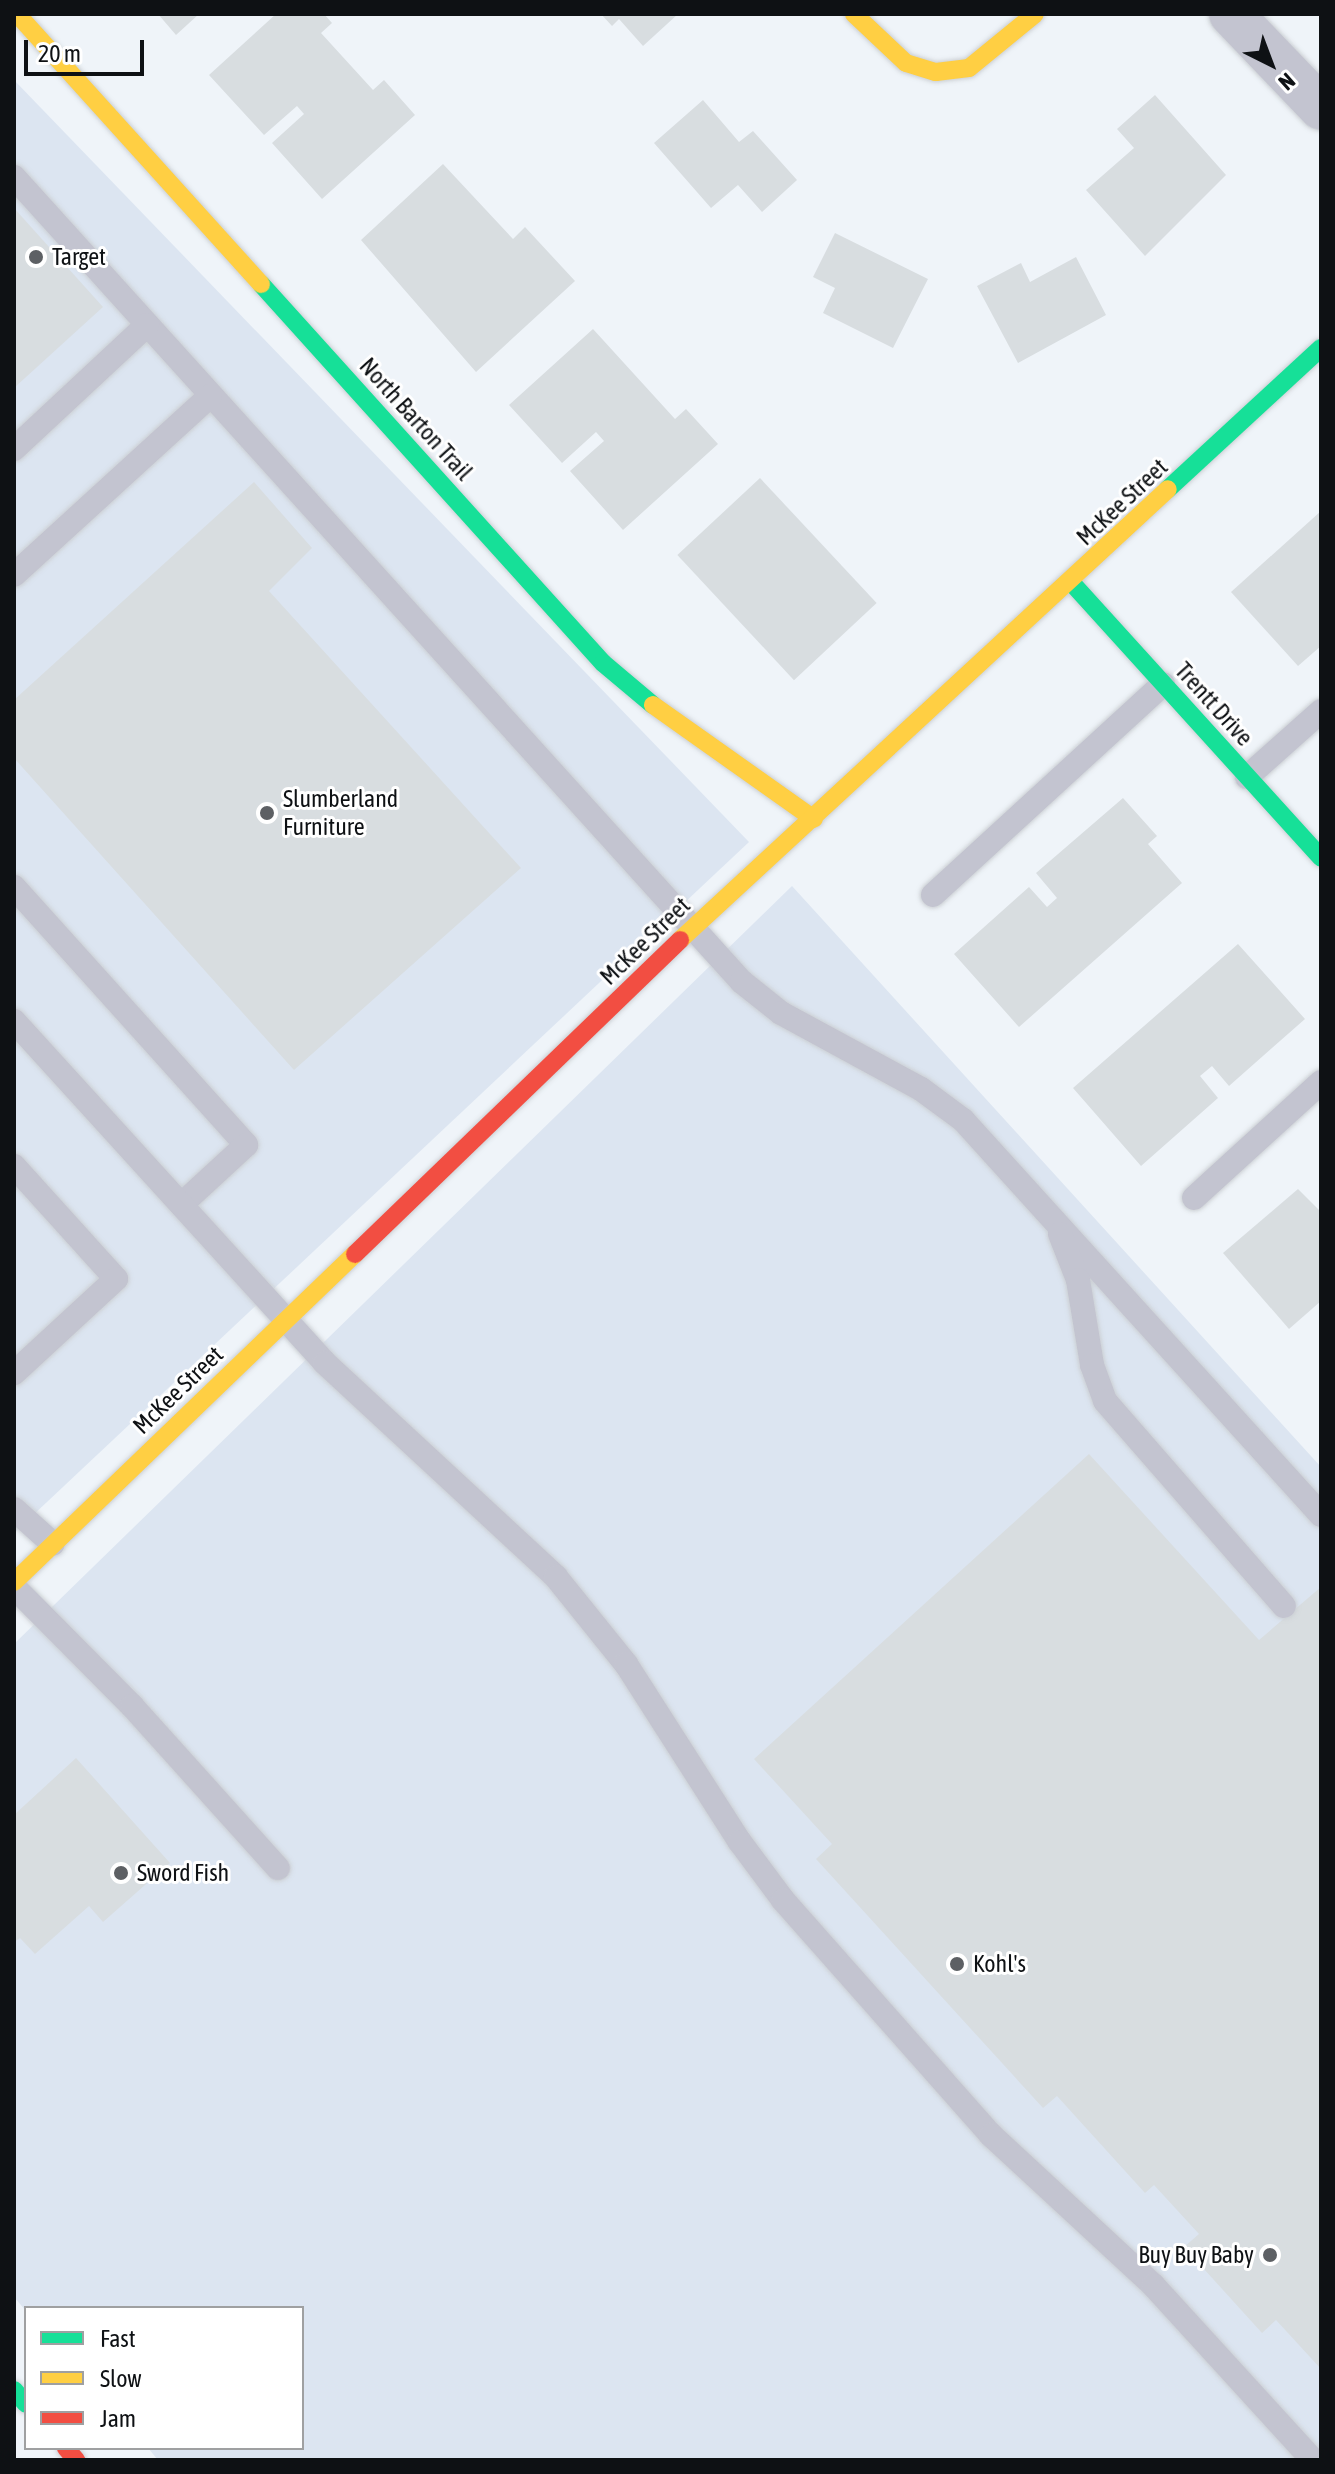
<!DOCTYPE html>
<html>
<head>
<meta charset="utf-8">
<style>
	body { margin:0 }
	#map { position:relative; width:1335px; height:2474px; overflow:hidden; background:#eff4f9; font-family:"Asap Condensed",sans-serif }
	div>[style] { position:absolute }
	.built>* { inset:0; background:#dce5f1 }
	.building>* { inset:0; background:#d8dde0; transform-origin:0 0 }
	.roads { filter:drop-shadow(0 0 2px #ccd0d4) drop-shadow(0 0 2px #ccd0d4) }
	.lane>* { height:24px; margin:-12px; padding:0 12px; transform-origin:12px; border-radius:12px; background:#c3c4d0 }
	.street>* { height:44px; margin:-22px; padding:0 22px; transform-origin:22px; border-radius:22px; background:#c3c4d0 }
	.fast>* { height:18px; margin:-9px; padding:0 9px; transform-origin:9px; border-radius:9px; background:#16e098 }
	.slow>* { height:18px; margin:-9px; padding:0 9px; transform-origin:9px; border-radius:9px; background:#ffcf43 }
	.jam>* { height:18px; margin:-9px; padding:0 9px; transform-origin:9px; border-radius:9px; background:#f24e42 }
	.dots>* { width:22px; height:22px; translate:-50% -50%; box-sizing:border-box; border:4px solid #fff; border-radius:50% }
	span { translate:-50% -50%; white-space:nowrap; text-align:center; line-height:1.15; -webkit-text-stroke:6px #fff; paint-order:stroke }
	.poi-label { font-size:24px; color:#0e1114 }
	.left { translate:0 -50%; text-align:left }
	.right { translate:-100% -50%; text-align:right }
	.street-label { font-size:24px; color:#0e1114 }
	.frame { position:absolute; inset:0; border:16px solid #0e1114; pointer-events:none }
	.legend { position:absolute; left:24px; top:2306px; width:280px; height:144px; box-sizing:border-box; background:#fff; border:2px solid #9fa0a1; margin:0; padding:10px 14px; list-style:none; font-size:24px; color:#0e1114 }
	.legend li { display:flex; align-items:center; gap:16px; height:40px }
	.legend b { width:40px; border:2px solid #9fa0a1 }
	.north { position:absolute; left:1231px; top:24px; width:80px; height:80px; -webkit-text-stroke:6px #fff; paint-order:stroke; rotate:138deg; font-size:22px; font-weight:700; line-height:32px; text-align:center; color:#0e1114 }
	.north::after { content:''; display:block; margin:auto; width:28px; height:36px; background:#0e1114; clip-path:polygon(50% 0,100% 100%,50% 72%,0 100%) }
	.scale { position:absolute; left:24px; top:40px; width:120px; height:36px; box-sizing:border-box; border:4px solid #0e1114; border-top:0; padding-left:10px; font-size:24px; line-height:28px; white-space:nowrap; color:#0e1114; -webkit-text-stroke:6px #fff; paint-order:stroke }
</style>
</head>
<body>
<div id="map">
	<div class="built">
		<div style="clip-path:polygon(14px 80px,749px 842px,14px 1533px)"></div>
		<div style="clip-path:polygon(792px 886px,1321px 1467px,1321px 2460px,158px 2460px,148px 2448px,302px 2448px,302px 2308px,26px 2311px,14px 2297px,14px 1644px)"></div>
	</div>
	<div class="building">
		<div style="clip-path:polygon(158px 14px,199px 14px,176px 35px)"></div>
		<div style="clip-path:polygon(276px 14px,324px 14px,332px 23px,321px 33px,373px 90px,384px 80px,415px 115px,322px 199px,272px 143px,304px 114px,297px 106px,264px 135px,209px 75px)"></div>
		<div style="clip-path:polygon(601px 14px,678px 14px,643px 46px,619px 19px,612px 26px)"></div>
		<div style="clip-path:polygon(1155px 95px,1226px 175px,1145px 256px,1086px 190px,1134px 148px,1117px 129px)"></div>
		<div style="clip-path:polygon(703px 100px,739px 142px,753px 131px,797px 180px,762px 212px,738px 185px,711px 208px,654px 143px)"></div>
		<div style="clip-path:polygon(443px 164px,513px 239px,525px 227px,575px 281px,476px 372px,361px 240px)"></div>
		<div style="clip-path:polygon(14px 208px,103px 307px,14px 388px)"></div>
		<div style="clip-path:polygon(835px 233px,928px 279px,893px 348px,823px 313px,835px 288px,813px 277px)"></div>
		<div style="clip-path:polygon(1076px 257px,1106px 315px,1018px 363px,977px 286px,1021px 263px,1030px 282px)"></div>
		<div style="clip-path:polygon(593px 329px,675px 419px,686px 409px,718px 444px,623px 530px,570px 471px,604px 441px,596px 432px,562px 463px,509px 405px)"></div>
		<div style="left:760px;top:478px;width:171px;height:113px;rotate:47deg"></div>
		<div style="clip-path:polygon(254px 482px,312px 548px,269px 591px,521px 868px,294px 1070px,14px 758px,14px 700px)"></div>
		<div style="clip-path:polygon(1321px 511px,1321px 646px,1298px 666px,1231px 592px)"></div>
		<div style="clip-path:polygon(1123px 798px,1157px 836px,1148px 844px,1182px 883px,1019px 1027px,954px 954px,1029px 887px,1047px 907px,1057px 898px,1036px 873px)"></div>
		<div style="clip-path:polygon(1238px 944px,1305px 1019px,1229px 1086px,1212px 1066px,1200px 1076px,1218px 1098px,1141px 1166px,1073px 1088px)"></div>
		<div style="clip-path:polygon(1298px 1189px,1321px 1212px,1321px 1301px,1289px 1329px,1223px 1253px)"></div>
		<div style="clip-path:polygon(1089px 1454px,1259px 1640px,1321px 1587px,1321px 2369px,1276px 2320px,1262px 2333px,1184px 2247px,1199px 2234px,1154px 2185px,1145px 2193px,1057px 2096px,1043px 2108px,816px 1859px,832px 1844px,754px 1759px)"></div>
		<div style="clip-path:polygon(76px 1758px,170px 1863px,103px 1922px,89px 1906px,35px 1954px,20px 1938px,14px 1942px,14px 1815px)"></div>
	</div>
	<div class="roads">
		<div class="lane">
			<div style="left:14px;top:177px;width:1085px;rotate:47.88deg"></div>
			<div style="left:742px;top:982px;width:50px;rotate:38.5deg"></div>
			<div style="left:781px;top:1013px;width:159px;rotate:28.5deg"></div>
			<div style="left:921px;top:1089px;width:52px;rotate:36.4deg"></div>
			<div style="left:963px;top:1120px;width:533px;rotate:47.81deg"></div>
			<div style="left:14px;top:449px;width:182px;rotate:-43deg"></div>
			<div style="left:14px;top:575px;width:265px;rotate:-42.4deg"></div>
			<div style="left:1247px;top:777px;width:99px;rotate:-41.7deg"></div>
			<div style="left:14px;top:887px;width:347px;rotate:48deg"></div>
			<div style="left:246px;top:1145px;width:88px;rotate:137.3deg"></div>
			<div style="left:933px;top:895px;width:312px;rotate:-42.5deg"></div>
			<div style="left:14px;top:1021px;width:462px;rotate:47.7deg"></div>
			<div style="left:325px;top:1363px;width:315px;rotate:42.8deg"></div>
			<div style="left:556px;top:1577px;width:112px;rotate:51.2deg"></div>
			<div style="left:626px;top:1664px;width:211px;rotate:57.4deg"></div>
			<div style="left:740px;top:1842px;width:72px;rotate:53.4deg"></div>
			<div style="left:783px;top:1900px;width:314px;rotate:48.5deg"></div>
			<div style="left:991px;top:2135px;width:221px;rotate:42.8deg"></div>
			<div style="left:1153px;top:2285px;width:237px;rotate:47.6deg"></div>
			<div style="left:14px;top:1166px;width:152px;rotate:47.9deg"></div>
			<div style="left:116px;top:1279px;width:139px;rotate:137.3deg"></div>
			<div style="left:1194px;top:1198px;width:172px;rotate:-42.4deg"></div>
			<div style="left:1060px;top:1234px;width:49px;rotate:68.6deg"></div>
			<div style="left:1078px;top:1280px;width:86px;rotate:80.6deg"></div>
			<div style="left:1092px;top:1365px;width:38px;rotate:70deg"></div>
			<div style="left:1105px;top:1401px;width:272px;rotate:48.9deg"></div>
			<div style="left:14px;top:1509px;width:52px;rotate:41.9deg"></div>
			<div style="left:14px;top:1587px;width:168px;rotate:45.2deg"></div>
			<div style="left:132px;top:1706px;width:218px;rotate:48deg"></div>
		</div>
		<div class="street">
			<div style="left:1231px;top:14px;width:130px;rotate:46.2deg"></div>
		</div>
		<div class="fast">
			<div style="left:261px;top:284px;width:510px;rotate:47.94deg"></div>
			<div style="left:603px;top:663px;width:65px;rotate:40deg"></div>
			<div style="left:1168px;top:489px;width:208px;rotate:-42.7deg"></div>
			<div style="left:1071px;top:582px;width:372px;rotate:47.8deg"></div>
			<div style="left:14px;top:2390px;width:18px;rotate:49deg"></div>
		</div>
		<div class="slow">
			<div style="left:17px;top:14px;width:364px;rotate:47.9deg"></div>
			<div style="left:854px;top:14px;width:71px;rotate:43.3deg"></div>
			<div style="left:906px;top:63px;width:31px;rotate:17deg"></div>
			<div style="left:936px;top:72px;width:33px;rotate:-7deg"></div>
			<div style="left:969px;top:68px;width:85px;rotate:-39.3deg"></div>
			<div style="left:653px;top:705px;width:197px;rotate:35.3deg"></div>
			<div style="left:680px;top:940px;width:664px;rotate:-42.74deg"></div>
			<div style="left:14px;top:1582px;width:473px;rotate:-43.9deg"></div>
		</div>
		<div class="jam">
			<div style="left:355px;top:1254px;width:452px;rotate:-44deg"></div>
			<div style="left:66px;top:2448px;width:16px;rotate:50deg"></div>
		</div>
	</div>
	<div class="dots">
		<div style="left:36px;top:257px;background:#5d6064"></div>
		<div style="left:267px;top:813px;background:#5d6064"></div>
		<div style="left:121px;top:1873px;background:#5d6064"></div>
		<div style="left:957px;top:1964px;background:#5d6064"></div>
		<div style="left:1270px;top:2255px;background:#5d6064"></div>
	</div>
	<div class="poi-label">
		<span class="left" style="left:52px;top:257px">Target</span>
		<span class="left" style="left:283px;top:813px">Slumberland<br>Furniture</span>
		<span class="left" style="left:137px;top:1873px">Sword Fish</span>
		<span class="left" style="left:973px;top:1964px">Kohl's</span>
		<span class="right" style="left:1254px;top:2255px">Buy Buy Baby</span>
	</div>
	<div class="street-label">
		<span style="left:416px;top:419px;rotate:48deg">North Barton Trail</span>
		<span style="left:1122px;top:502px;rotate:-43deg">McKee Street</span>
		<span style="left:1214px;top:704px;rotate:48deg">Trentt Drive</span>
		<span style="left:645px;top:941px;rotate:-44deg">McKee Street</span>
		<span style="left:178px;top:1390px;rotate:-44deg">McKee Street</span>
	</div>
	<div class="frame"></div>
	<ul class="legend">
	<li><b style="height:10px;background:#16e098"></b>Fast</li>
	<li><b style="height:10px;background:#ffcf43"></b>Slow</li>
	<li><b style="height:10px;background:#f24e42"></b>Jam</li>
	</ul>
	<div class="north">N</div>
	<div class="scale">20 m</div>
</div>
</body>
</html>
